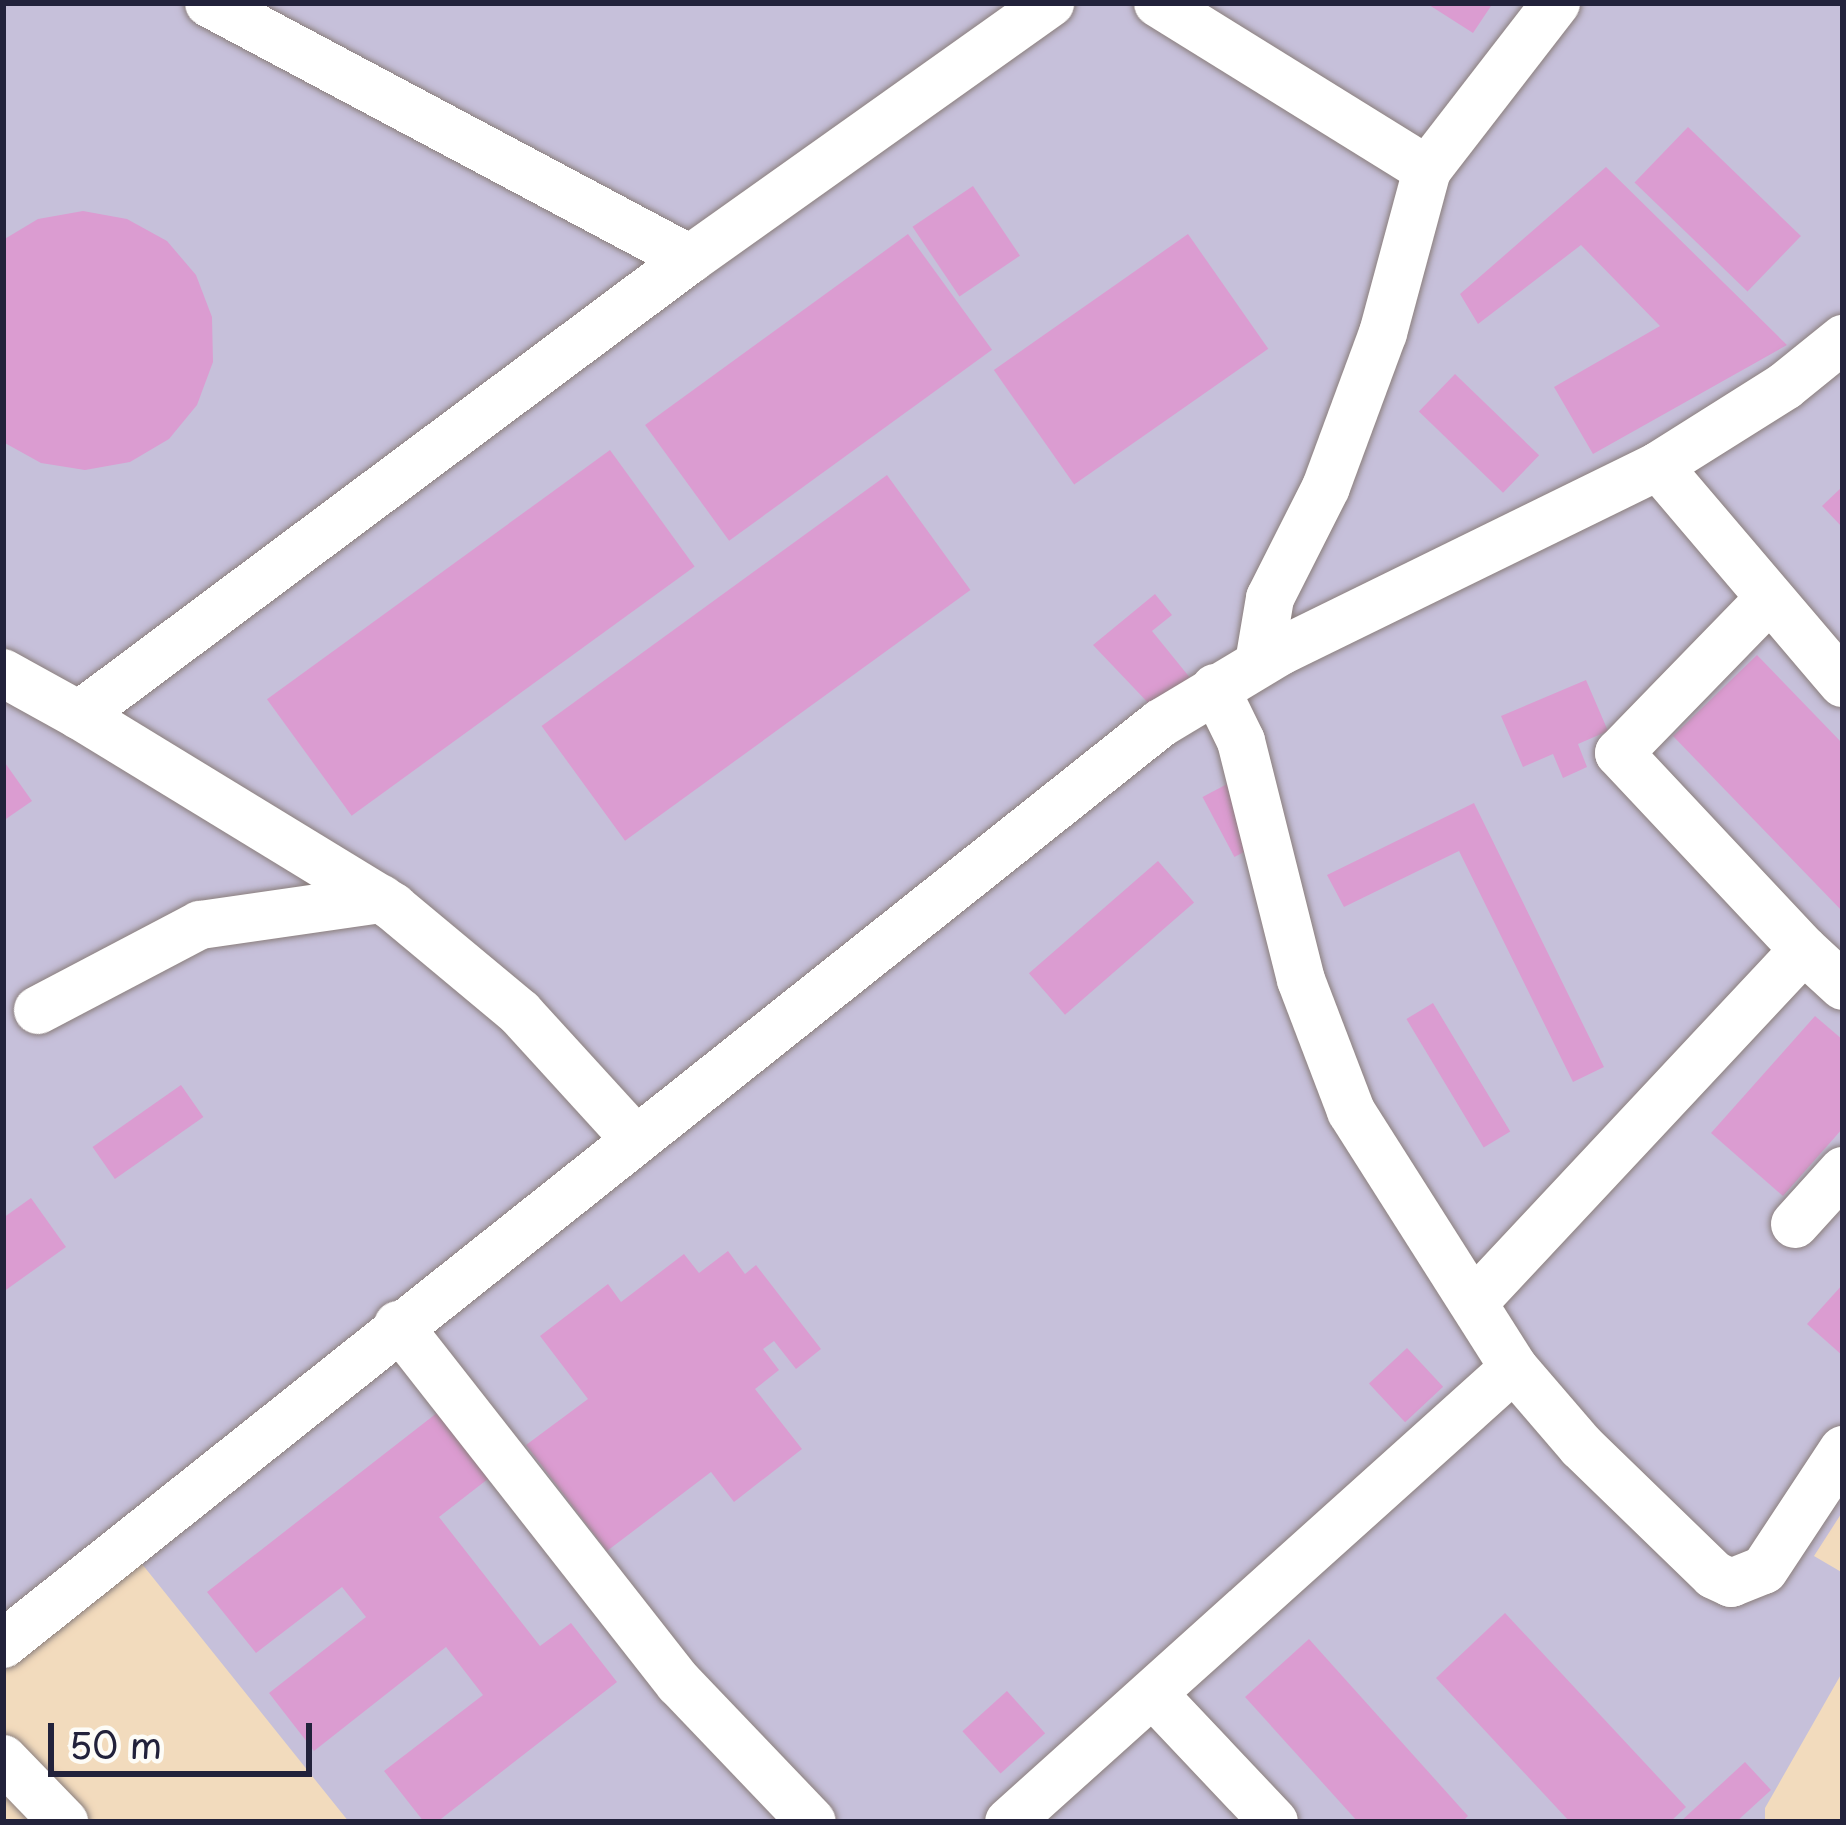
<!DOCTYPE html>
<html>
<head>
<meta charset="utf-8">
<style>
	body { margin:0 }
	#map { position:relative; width:1846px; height:1825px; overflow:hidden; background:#f2dbbd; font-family:"Playpen Sans",sans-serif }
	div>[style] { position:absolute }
	.industrial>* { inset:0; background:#c6c0da }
	.building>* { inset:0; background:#db9cd1; transform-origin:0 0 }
	.roads { filter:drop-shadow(0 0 3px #8a7e7c) drop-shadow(0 0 3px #8a7e7c) }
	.minor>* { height:48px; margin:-24px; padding:0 24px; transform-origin:24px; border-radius:24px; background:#fff }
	span { translate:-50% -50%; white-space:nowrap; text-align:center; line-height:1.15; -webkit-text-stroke:12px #fdfcf7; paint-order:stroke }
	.frame { position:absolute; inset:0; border:6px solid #22223b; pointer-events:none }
	.scale { position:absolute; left:48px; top:1723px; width:264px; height:54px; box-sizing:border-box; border:6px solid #22223b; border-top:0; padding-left:15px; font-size:36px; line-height:42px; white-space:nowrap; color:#22223b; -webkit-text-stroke:9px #fdfcf7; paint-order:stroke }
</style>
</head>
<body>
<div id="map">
	<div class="industrial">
		<div style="clip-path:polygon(3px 3px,1843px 3px,1843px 1511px,1814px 1556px,1843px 1573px,1843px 1671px,1765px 1808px,1765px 1822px,349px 1822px,138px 1559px,3px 1672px)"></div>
	</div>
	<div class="building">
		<div style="clip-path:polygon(1426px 3px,1493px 3px,1473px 33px)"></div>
		<div style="left:1688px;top:127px;width:157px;height:77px;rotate:44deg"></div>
		<div style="clip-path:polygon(1606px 167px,1787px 345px,1593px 454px,1554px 387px,1660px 326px,1581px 245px,1478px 324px,1460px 294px)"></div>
		<div style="left:973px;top:186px;width:84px;height:73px;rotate:56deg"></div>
		<div style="clip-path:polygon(83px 211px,127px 219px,167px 241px,196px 275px,212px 317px,213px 362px,197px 405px,169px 439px,130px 462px,85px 470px,41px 463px,3px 442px,3px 240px,38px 219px)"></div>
		<div style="left:908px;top:234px;width:143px;height:325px;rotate:54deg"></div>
		<div style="left:1188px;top:234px;width:140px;height:237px;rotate:55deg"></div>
		<div style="left:1455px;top:374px;width:117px;height:52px;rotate:44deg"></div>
		<div style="left:610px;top:450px;width:144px;height:424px;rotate:54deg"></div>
		<div style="left:887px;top:475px;width:142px;height:427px;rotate:54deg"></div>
		<div style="clip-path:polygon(1843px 486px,1843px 528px,1822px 506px)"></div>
		<div style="clip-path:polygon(1155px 594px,1172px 615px,1152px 631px,1191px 679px,1154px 709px,1093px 645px)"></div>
		<div style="clip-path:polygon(1757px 655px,1843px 744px,1843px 912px,1673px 736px)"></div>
		<div style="clip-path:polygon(1586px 680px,1608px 731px,1578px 744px,1587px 767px,1563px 778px,1553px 754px,1523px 767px,1501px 716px)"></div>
		<div style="clip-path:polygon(3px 760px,32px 801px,3px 821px)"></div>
		<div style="left:1229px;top:783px;width:68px;height:30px;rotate:62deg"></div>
		<div style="clip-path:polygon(1474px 803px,1604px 1067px,1573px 1082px,1459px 851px,1344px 907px,1327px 875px)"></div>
		<div style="left:1158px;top:861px;width:55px;height:171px;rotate:49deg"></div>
		<div style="left:1433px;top:1003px;width:150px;height:31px;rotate:59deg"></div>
		<div style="clip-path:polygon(1815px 1016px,1843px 1040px,1843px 1128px,1783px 1196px,1711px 1133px)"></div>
		<div style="left:181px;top:1085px;width:39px;height:108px;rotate:55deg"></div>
		<div style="clip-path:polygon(31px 1198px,66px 1247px,3px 1292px,3px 1218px)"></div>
		<div style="clip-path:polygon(728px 1251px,745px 1274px,756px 1265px,821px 1349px,796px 1369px,774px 1341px,763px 1349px,779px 1370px,755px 1389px,802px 1449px,734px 1502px,711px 1472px,607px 1551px,526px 1445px,588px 1399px,540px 1336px,608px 1284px,621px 1302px,684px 1254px,699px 1273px)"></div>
		<div style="clip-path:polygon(1843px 1284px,1843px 1356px,1807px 1324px)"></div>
		<div style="left:1407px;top:1348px;width:53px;height:52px;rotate:47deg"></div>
		<div style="clip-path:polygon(442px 1409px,493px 1475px,439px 1517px,540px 1646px,571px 1623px,617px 1682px,437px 1822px,424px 1822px,384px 1771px,483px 1695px,446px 1647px,314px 1751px,269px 1693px,366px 1617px,342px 1587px,256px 1653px,207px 1592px)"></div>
		<div style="clip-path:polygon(1505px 1613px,1686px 1807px,1670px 1822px,1570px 1822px,1436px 1678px)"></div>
		<div style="clip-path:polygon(1309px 1639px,1468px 1816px,1462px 1822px,1358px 1822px,1245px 1697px)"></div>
		<div style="left:1007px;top:1691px;width:57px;height:60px;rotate:48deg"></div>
		<div style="clip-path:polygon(1745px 1762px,1771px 1790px,1736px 1822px,1680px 1822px)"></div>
	</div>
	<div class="roads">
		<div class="minor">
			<div style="left:209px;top:3px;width:545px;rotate:28.02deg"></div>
			<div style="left:1158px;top:3px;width:317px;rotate:31.8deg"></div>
			<div style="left:1658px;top:466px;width:285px;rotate:49.6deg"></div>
			<div style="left:1769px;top:599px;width:215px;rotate:134.2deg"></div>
			<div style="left:1619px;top:753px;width:270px;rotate:46.8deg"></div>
			<div style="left:1259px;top:663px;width:66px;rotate:-80.4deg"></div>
			<div style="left:1270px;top:598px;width:124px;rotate:-63.2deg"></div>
			<div style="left:1326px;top:487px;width:164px;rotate:-69.7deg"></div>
			<div style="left:1383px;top:333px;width:169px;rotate:-74.9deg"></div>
			<div style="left:1427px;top:170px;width:211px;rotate:-52.3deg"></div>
			<div style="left:3px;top:673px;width:87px;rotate:28.9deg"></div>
			<div style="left:79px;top:715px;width:762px;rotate:-36.73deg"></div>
			<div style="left:690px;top:259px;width:442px;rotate:-35.4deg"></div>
			<div style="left:79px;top:715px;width:368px;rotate:31.4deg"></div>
			<div style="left:393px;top:907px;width:165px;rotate:39.8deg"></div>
			<div style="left:520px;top:1013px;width:171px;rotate:47.6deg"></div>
			<div style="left:38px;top:1010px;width:183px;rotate:-27.7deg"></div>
			<div style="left:200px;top:925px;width:183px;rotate:-8.2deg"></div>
			<div style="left:1795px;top:1224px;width:72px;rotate:-47.8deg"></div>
			<div style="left:1475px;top:1301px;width:481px;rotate:-46.9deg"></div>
			<div style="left:1804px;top:950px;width:53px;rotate:42.7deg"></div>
			<div style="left:398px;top:1325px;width:455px;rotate:51.9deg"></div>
			<div style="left:679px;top:1683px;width:192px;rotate:46.3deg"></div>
			<div style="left:1514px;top:1368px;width:103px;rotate:49.3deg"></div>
			<div style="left:1581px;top:1446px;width:185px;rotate:44.1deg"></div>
			<div style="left:1714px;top:1575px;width:19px;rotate:25deg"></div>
			<div style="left:1731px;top:1583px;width:35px;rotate:-22deg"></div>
			<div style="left:1764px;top:1570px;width:144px;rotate:-56.6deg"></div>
			<div style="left:3px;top:1644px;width:1480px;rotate:-38.5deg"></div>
			<div style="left:1161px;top:723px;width:140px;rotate:-31deg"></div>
			<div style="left:1281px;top:651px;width:420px;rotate:-26.1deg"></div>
			<div style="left:1658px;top:466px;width:150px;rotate:-32.2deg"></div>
			<div style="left:1785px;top:386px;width:75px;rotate:-39deg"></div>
			<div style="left:1153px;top:1694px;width:176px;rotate:46.6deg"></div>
			<div style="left:3px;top:1759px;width:88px;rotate:45.9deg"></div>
			<div style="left:1009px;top:1822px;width:679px;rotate:-41.96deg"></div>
			<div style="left:1514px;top:1368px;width:304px;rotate:-122.4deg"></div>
			<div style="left:1351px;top:1111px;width:140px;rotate:-110.9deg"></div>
			<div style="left:1301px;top:980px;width:246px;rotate:-104.1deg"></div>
			<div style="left:1241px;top:741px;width:59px;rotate:-116.1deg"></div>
		</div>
	</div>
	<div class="frame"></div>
	<div class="scale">50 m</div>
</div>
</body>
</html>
